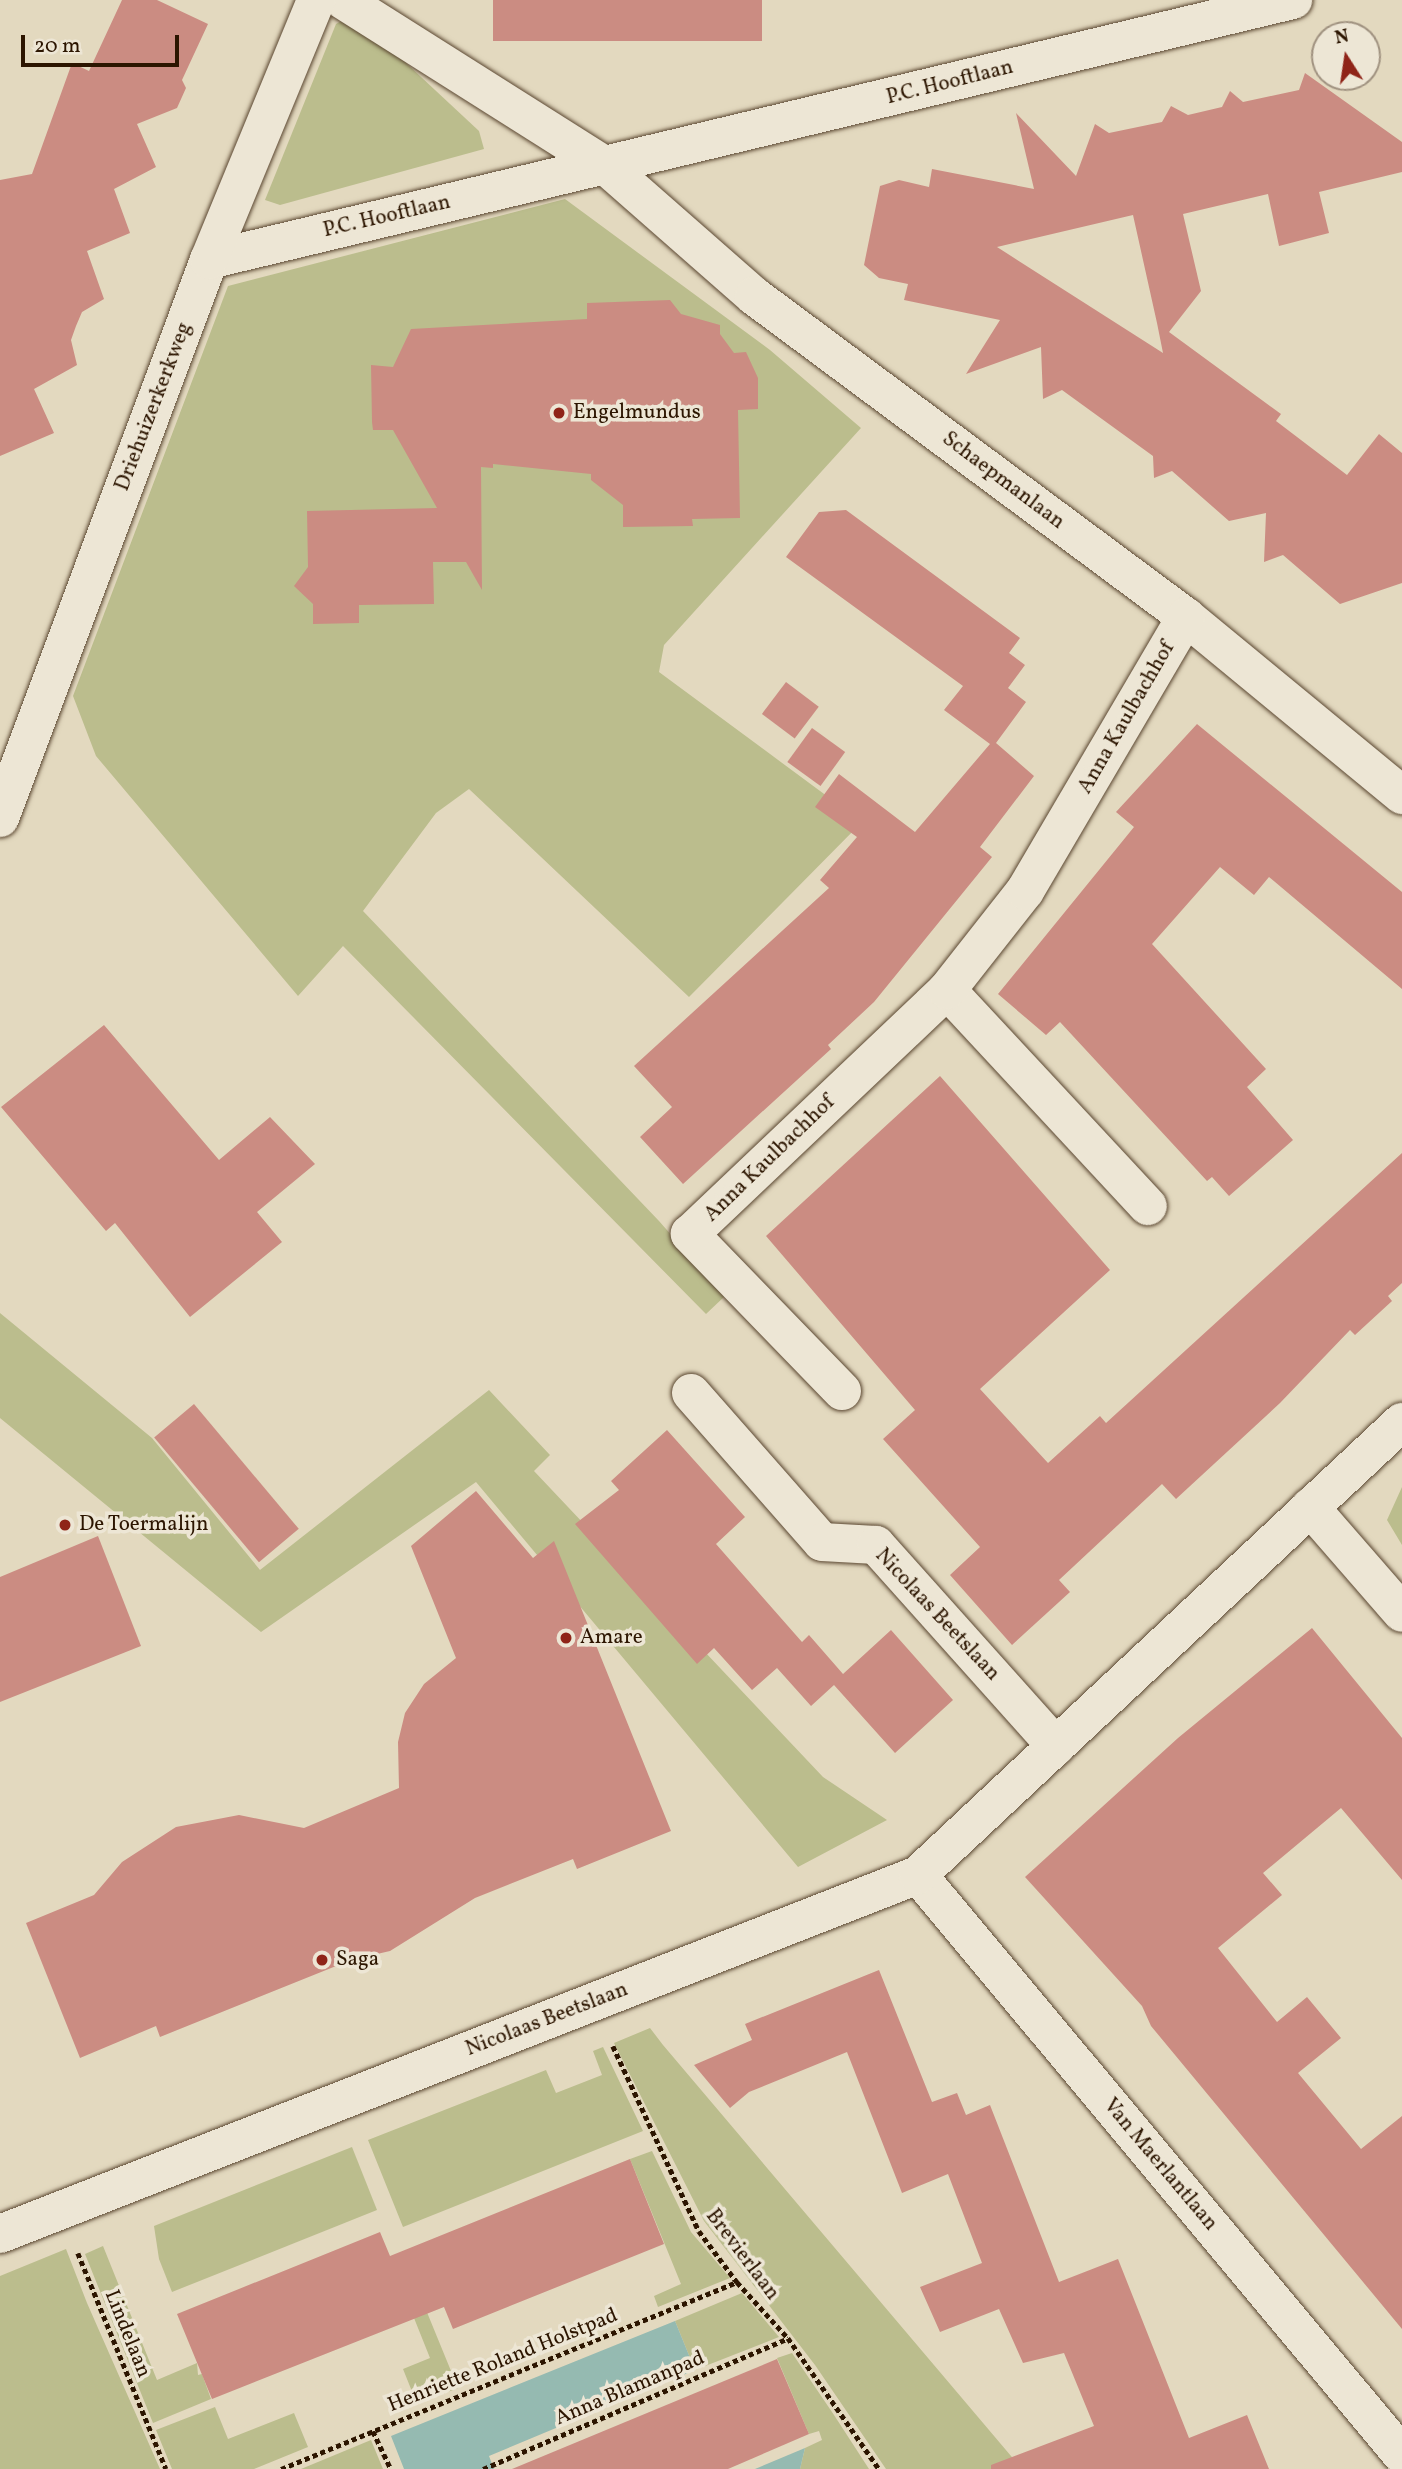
<!DOCTYPE html>
<html>
<head>
<meta charset="utf-8">
<style>
	body { margin:0 }
	#map { position:relative; width:1402px; height:2469px; overflow:hidden; background:#e3d9bf; font-family:Vollkorn,serif }
	div>[style] { position:absolute }
	.green>* { inset:0; background:#bbbd8d }
	.water>* { inset:0; background:#95bab1 }
	.building>* { inset:0; background:#cb8c82; transform-origin:0 0 }
	.path>* { height:4.5px; margin-top:-2.25px; transform-origin:0; background:repeating-linear-gradient(90deg,#2c1500 0 5px,transparent 0 8.5px) }
	.roads { filter:drop-shadow(0 0 2px #5a4630) drop-shadow(0 0 2px #5a4630) }
	.minor>* { height:38px; margin:-19px; padding:0 19px; transform-origin:19px; border-radius:19px; background:#ede6d5 }
	.dots>* { width:19px; height:19px; translate:-50% -50%; box-sizing:border-box; border:4px solid #ede6d5; border-radius:50% }
	span { translate:-50% -50%; white-space:nowrap; text-align:center; line-height:1.15; -webkit-text-stroke:7px #ede6d5; paint-order:stroke }
	.street-label { font-size:21px; color:#2c1500 }
	.poi-label { font-size:21px; color:#2c1500 }
	.left { translate:0 -50%; text-align:left }
	.north { position:absolute; left:1311px; top:21px; width:70px; height:70px; box-sizing:border-box; background:#ede6d5; border:2px solid #a09280; border-radius:50%; rotate:348deg; font-size:19px; font-weight:700; line-height:28px; text-align:center; color:#2c1500 }
	.north::after { content:''; display:block; margin:auto; width:24px; height:32px; background:#8f2418; clip-path:polygon(50% 0,100% 100%,50% 72%,0 100%) }
	.scale { position:absolute; left:21px; top:35px; width:158px; height:32px; box-sizing:border-box; border:4px solid #2c1500; border-top:0; padding-left:9px; font-size:21px; line-height:24px; white-space:nowrap; color:#2c1500; -webkit-text-stroke:5px #ede6d5; paint-order:stroke }
</style>
</head>
<body>
<div id="map">
	<div class="green">
		<div style="clip-path:polygon(343px 20px,361px 21px,479px 131px,484px 149px,280px 205px,265px 200px,336px 24px)"></div>
		<div style="clip-path:polygon(565px 199px,770px 350px,861px 428px,664px 645px,659px 672px,862px 822px,689px 997px,469px 789px,436px 813px,363px 911px,659px 1221px,725px 1296px,706px 1314px,343px 946px,298px 996px,96px 756px,73px 696px,228px 286px)"></div>
		<div style="clip-path:polygon(0 1313px,152px 1438px,260px 1570px,489px 1390px,550px 1455px,534px 1471px,823px 1777px,887px 1820px,798px 1867px,476px 1482px,261px 1632px,0 1418px)"></div>
		<div style="clip-path:polygon(1402px 1487px,1402px 1545px,1387px 1520px)"></div>
		<div style="clip-path:polygon(650px 2028px,663px 2045px,1022px 2469px,886px 2469px,815px 2365px,704px 2221px,614px 2043px)"></div>
		<div style="clip-path:polygon(603px 2047px,643px 2131px,403px 2227px,368px 2140px,546px 2070px,556px 2093px,602px 2075px,593px 2051px)"></div>
		<div style="clip-path:polygon(352px 2147px,377px 2210px,172px 2292px,159px 2259px,154px 2226px)"></div>
		<div style="clip-path:polygon(652px 2151px,691px 2232px,730px 2278px,658px 2307px,654px 2296px,681px 2284px,630px 2159px)"></div>
		<div style="clip-path:polygon(103px 2246px,157px 2380px,197px 2363px,198px 2375px,202px 2374px,211px 2399px,153px 2423px,85px 2254px)"></div>
		<div style="clip-path:polygon(66px 2249px,87px 2303px,160px 2469px,0 2469px,0 2276px)"></div>
		<div style="clip-path:polygon(415px 2283px,458px 2388px,417px 2404px,403px 2369px,430px 2358px,404px 2293px)"></div>
		<div style="clip-path:polygon(742px 2293px,779px 2337px,695px 2370px,675px 2321px)"></div>
		<div style="clip-path:polygon(792px 2353px,834px 2415px,869px 2469px,800px 2469px,805px 2448px,822px 2440px,819px 2431px,809px 2434px,777px 2358px)"></div>
		<div style="clip-path:polygon(215px 2407px,228px 2439px,294px 2413px,308px 2447px,254px 2469px,172px 2469px,156px 2430px)"></div>
		<div style="clip-path:polygon(371px 2440px,383px 2469px,301px 2469px)"></div>
	</div>
	<div class="water">
		<div style="clip-path:polygon(675px 2321px,695px 2370px,489px 2456px,494px 2469px,404px 2469px,391px 2436px)"></div>
		<div style="clip-path:polygon(805px 2448px,800px 2469px,755px 2469px)"></div>
	</div>
	<div class="building">
		<div style="clip-path:polygon(122px 0,157px 0,208px 24px,182px 80px,186px 88px,177px 108px,137px 124px,156px 167px,114px 189px,130px 233px,87px 251px,104px 299px,82px 312px,76px 326px,71px 340px,77px 365px,34px 389px,54px 433px,0 456px,0 180px,32px 174px,72px 63px,89px 71px)"></div>
		<div style="left:493px;top:0;width:269px;height:41px"></div>
		<div style="clip-path:polygon(evenodd,1305px 73px,1402px 142px,1402px 172px,1319px 192px,1329px 233px,1279px 246px,1268px 194px,1183px 214px,1201px 291px,1169px 332px,1281px 414px,1276px 421px,1347px 475px,1379px 434px,1402px 453px,1402px 583px,1340px 604px,1283px 555px,1264px 562px,1266px 513px,1229px 521px,1172px 471px,1154px 478px,1153px 456px,1062px 390px,1043px 399px,1041px 347px,966px 374px,1000px 320px,904px 300px,908px 284px,879px 278px,864px 265px,880px 186px,899px 180px,929px 187px,932px 169px,1034px 189px,1016px 113px,1076px 176px,1095px 124px,1109px 133px,1162px 122px,1171px 106px,1188px 115px,1222px 107px,1230px 91px,1243px 102px,1299px 90px,1305px 73px,1133px 215px,1157px 323px,1163px 353px,997px 247px,1133px 215px)"></div>
		<div style="clip-path:polygon(670px 300px,681px 314px,720px 325px,720px 334px,734px 353px,746px 352px,758px 378px,758px 409px,738px 410px,740px 518px,692px 519px,693px 526px,623px 527px,623px 505px,591px 480px,591px 474px,493px 464px,493px 468px,481px 467px,482px 590px,466px 562px,433px 562px,434px 604px,359px 605px,359px 623px,313px 624px,313px 604px,294px 586px,308px 567px,307px 511px,437px 508px,393px 430px,373px 430px,372px 422px,371px 365px,393px 367px,411px 329px,587px 319px,587px 303px)"></div>
		<div style="clip-path:polygon(846px 510px,1020px 638px,1009px 653px,1025px 665px,1008px 688px,1026px 702px,996px 743px,1034px 776px,980px 847px,992px 857px,874px 1002px,828px 1045px,831px 1049px,683px 1184px,640px 1137px,672px 1107px,634px 1066px,829px 888px,820px 880px,857px 837px,815px 807px,839px 774px,915px 832px,990px 744px,944px 710px,963px 686px,786px 557px,819px 512px)"></div>
		<div style="left:786px;top:682px;width:41px;height:40px;rotate:37deg"></div>
		<div style="clip-path:polygon(1197px 724px,1402px 892px,1402px 989px,1269px 877px,1254px 895px,1220px 867px,1152px 944px,1266px 1069px,1247px 1087px,1293px 1140px,1229px 1196px,1212px 1177px,1207px 1181px,1060px 1022px,1046px 1035px,998px 994px,1134px 827px,1116px 812px)"></div>
		<div style="left:812px;top:728px;width:41px;height:42px;rotate:36deg"></div>
		<div style="clip-path:polygon(104px 1025px,219px 1160px,270px 1117px,315px 1164px,257px 1212px,282px 1242px,190px 1317px,115px 1223px,106px 1231px,1px 1107px)"></div>
		<div style="clip-path:polygon(940px 1076px,1110px 1270px,980px 1389px,1048px 1463px,1100px 1416px,1106px 1423px,1402px 1153px,1402px 1283px,1388px 1296px,1392px 1301px,1355px 1335px,1350px 1330px,1280px 1403px,1176px 1499px,1162px 1484px,1059px 1580px,1070px 1592px,1012px 1645px,950px 1575px,980px 1547px,883px 1439px,915px 1410px,766px 1236px)"></div>
		<div style="left:194px;top:1404px;width:163px;height:52px;rotate:50deg"></div>
		<div style="clip-path:polygon(667px 1430px,745px 1517px,716px 1544px,802px 1642px,809px 1635px,843px 1674px,891px 1630px,953px 1700px,895px 1753px,834px 1685px,811px 1706px,777px 1668px,752px 1690px,714px 1648px,697px 1664px,575px 1524px,619px 1490px,611px 1481px)"></div>
		<div style="clip-path:polygon(476px 1491px,533px 1558px,554px 1541px,671px 1831px,577px 1869px,573px 1859px,475px 1898px,390px 1951px,351px 1960px,160px 2037px,156px 2026px,80px 2058px,26px 1923px,94px 1895px,122px 1862px,176px 1827px,239px 1815px,304px 1828px,399px 1788px,398px 1742px,405px 1713px,424px 1684px,456px 1658px,411px 1546px)"></div>
		<div style="clip-path:polygon(98px 1536px,141px 1646px,0 1702px,0 1577px)"></div>
		<div style="clip-path:polygon(1312px 1628px,1402px 1738px,1402px 1880px,1341px 1808px,1263px 1873px,1282px 1895px,1218px 1948px,1277px 2022px,1307px 1997px,1341px 2038px,1298px 2073px,1361px 2149px,1402px 2116px,1402px 2329px,1151px 2026px,1142px 2006px,1025px 1877px,1178px 1738px)"></div>
		<div style="clip-path:polygon(879px 1970px,932px 2102px,957px 2093px,966px 2115px,990px 2105px,1059px 2282px,1118px 2259px,1189px 2438px,1247px 2415px,1269px 2469px,991px 2469px,991px 2465px,1094px 2426px,1064px 2353px,1023px 2363px,999px 2309px,940px 2332px,920px 2287px,982px 2263px,948px 2174px,902px 2193px,847px 2052px,749px 2092px,730px 2108px,694px 2065px,752px 2040px,745px 2024px)"></div>
		<div style="clip-path:polygon(630px 2159px,664px 2244px,453px 2329px,444px 2307px,212px 2399px,177px 2314px,380px 2232px,390px 2256px)"></div>
		<div style="clip-path:polygon(777px 2359px,809px 2434px,728px 2469px,512px 2469px)"></div>
	</div>
	<div class="path">
		<div style="left:613px;top:2046px;width:204px;rotate:65.1deg"></div>
		<div style="left:699px;top:2231px;width:64px;rotate:53.3deg"></div>
		<div style="left:737px;top:2282px;width:76px;rotate:47.7deg"></div>
		<div style="left:788px;top:2338px;width:160px;rotate:55.2deg"></div>
		<div style="left:78px;top:2253px;width:233px;rotate:67.8deg"></div>
		<div style="left:373px;top:2431px;width:42px;rotate:64.7deg"></div>
		<div style="left:281px;top:2469px;width:493px;rotate:-22.3deg"></div>
		<div style="left:483px;top:2469px;width:332px;rotate:-23.2deg"></div>
	</div>
	<div class="roads">
		<div class="minor">
			<div style="left:343px;top:0;width:311px;rotate:32.3deg"></div>
			<div style="left:606px;top:166px;width:197px;rotate:41.3deg"></div>
			<div style="left:754px;top:296px;width:538px;rotate:36.61deg"></div>
			<div style="left:1186px;top:617px;width:280px;rotate:39.5deg"></div>
			<div style="left:209px;top:260px;width:1115px;rotate:-13.49deg"></div>
			<div style="left:0;top:818px;width:596px;rotate:-69.47deg"></div>
			<div style="left:209px;top:260px;width:281px;rotate:-67.6deg"></div>
			<div style="left:947px;top:990px;width:295px;rotate:47.1deg"></div>
			<div style="left:842px;top:1391px;width:219px;rotate:-134.1deg"></div>
			<div style="left:690px;top:1234px;width:354px;rotate:-43.5deg"></div>
			<div style="left:947px;top:990px;width:126px;rotate:-51.8deg"></div>
			<div style="left:1025px;top:891px;width:318px;rotate:-59.6deg"></div>
			<div style="left:691px;top:1393px;width:198px;rotate:48.7deg"></div>
			<div style="left:822px;top:1542px;width:54px;rotate:3.2deg"></div>
			<div style="left:876px;top:1545px;width:270px;rotate:48.2deg"></div>
			<div style="left:1310px;top:1507px;width:140px;rotate:49deg"></div>
			<div style="left:918px;top:1875px;width:755px;rotate:50.16deg"></div>
			<div style="left:0;top:2234px;width:986px;rotate:-21.36deg"></div>
			<div style="left:918px;top:1875px;width:663px;rotate:-43.11deg"></div>
		</div>
	</div>
	<div class="dots">
		<div style="left:559px;top:413px;background:#8f2418"></div>
		<div style="left:65px;top:1525px;background:#8f2418"></div>
		<div style="left:566px;top:1638px;background:#8f2418"></div>
		<div style="left:322px;top:1960px;background:#8f2418"></div>
	</div>
	<div class="street-label">
		<span style="left:950px;top:83px;rotate:-14deg">P.C. Hooftlaan</span>
		<span style="left:387px;top:217px;rotate:-13deg">P.C. Hooftlaan</span>
		<span style="left:154px;top:407px;rotate:-69deg">Driehuizerkerkweg</span>
		<span style="left:1003px;top:481px;rotate:37deg">Schaepmanlaan</span>
		<span style="left:1127px;top:718px;rotate:-60deg">Anna Kaulbachhof</span>
		<span style="left:770px;top:1159px;rotate:-44deg">Anna Kaulbachhof</span>
		<span style="left:937px;top:1615px;rotate:47deg">Nicolaas Beetslaan</span>
		<span style="left:547px;top:2020px;rotate:-21deg">Nicolaas Beetslaan</span>
		<span style="left:1160px;top:2165px;rotate:50deg">Van Maerlantlaan</span>
		<span style="left:742px;top:2255px;rotate:53deg">Brevierlaan</span>
		<span style="left:127px;top:2334px;rotate:68deg">Lindelaan</span>
		<span style="left:503px;top:2361px;rotate:-22deg">Henriette Roland Holstpad</span>
		<span style="left:630px;top:2389px;rotate:-23deg">Anna Blamanpad</span>
	</div>
	<div class="poi-label">
		<span class="left" style="left:573px;top:413px">Engelmundus</span>
		<span class="left" style="left:79px;top:1525px">De Toermalijn</span>
		<span class="left" style="left:580px;top:1638px">Amare</span>
		<span class="left" style="left:336px;top:1960px">Saga</span>
	</div>
	<div class="north">N</div>
	<div class="scale">20 m</div>
</div>
</body>
</html>
